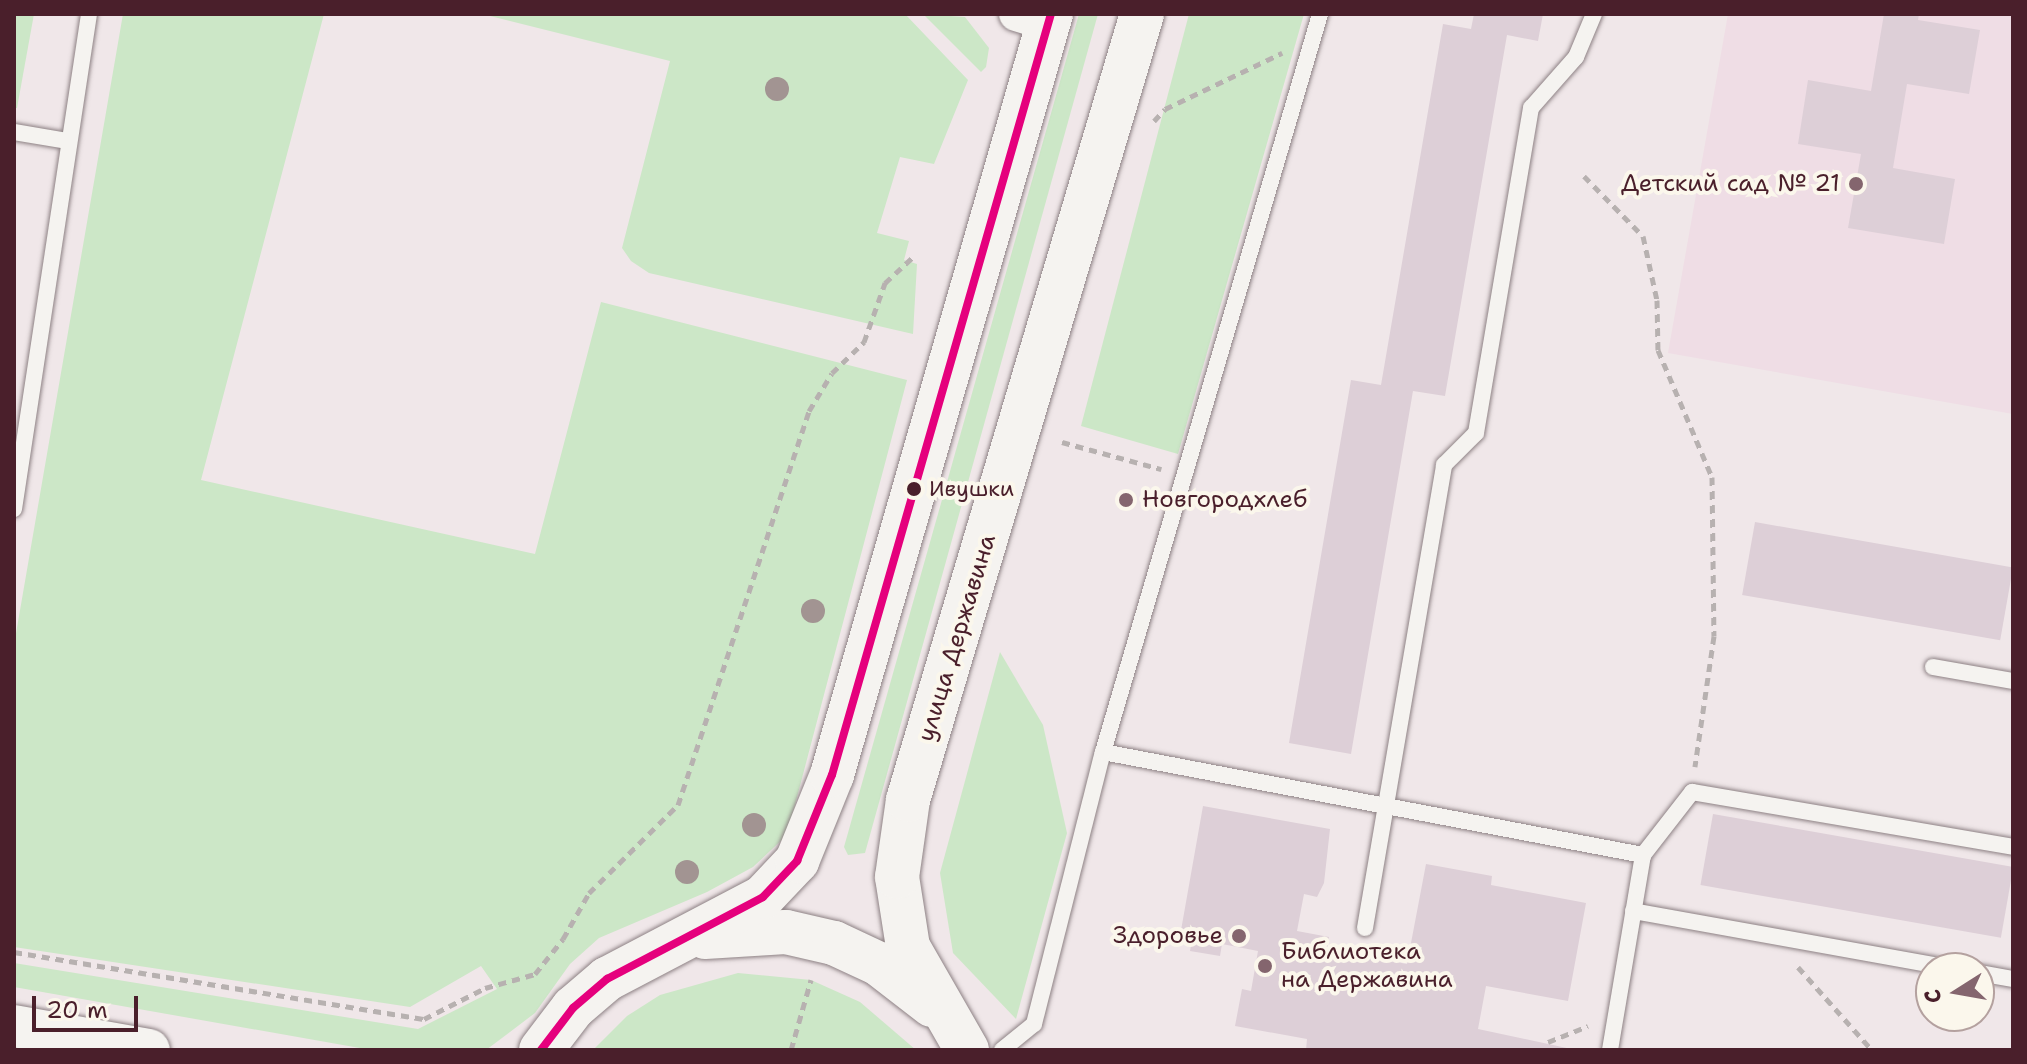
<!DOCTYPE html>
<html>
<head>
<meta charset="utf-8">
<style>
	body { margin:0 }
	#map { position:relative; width:2027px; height:1064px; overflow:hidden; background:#f0e7e9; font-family:"Shantell Sans",sans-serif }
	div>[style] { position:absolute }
	.built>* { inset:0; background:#efdde5 }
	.green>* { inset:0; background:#cce7c7 }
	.building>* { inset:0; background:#ddcfd7; transform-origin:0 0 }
	.path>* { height:5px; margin-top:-2.5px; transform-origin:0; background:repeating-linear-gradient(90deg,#b7b1b0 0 8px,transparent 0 14px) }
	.roads { filter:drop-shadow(0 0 2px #8d8184) drop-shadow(0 0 2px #8d8184) }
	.service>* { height:16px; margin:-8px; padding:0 8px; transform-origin:8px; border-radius:8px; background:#f5f3f0 }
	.minor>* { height:34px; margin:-17px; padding:0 17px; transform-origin:17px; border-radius:17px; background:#f5f3f0 }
	.tertiary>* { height:42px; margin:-21px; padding:0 21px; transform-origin:21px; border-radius:21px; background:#f5f3f0 }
	.primary>* { height:44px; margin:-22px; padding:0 22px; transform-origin:22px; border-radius:22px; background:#f5f3f0 }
	.bus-1>* { height:8px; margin:-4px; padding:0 4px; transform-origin:4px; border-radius:4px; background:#e5007d }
	.trees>* { width:24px; height:24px; margin:-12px; border-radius:50%; background:#a29492 }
	.dots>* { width:22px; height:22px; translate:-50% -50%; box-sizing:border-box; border:4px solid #fbf7ec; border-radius:50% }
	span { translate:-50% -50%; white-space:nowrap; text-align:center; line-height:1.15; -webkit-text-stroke:8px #fbf7ec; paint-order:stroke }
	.bus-label { font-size:22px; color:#4a1f2b }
	.left { translate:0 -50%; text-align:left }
	.poi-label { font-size:24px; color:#4a1f2b }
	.right { translate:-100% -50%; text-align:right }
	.street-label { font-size:24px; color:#4a1f2b }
	.frame { position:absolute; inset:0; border:16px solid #4a1f2b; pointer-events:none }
	.north { position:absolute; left:1915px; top:952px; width:80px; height:80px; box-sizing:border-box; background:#fbf7ec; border:2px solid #b4a19f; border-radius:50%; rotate:259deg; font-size:22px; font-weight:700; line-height:32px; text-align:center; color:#4a1f2b }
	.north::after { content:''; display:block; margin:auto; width:28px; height:36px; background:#84656e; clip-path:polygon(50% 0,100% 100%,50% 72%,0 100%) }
	.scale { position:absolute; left:32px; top:996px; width:106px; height:36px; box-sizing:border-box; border:4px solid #4a1f2b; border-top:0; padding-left:10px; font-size:24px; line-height:28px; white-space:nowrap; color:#4a1f2b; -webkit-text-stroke:6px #fbf7ec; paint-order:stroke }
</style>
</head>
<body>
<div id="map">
	<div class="built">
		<div style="clip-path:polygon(1728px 14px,2013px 14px,2013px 414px,1668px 353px)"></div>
	</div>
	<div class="green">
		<div style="clip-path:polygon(14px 14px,34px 14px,17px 108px,14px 108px)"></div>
		<div style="clip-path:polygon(123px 14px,324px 14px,201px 480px,535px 554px,601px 302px,907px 380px,787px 835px,753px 867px,707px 892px,599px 938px,570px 964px,535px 1013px,486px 1050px,371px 1050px,14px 987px,14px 963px,418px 1029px,497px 989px,481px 966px,410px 1007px,14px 947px,14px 645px)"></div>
		<div style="clip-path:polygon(482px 14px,905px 14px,968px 80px,934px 164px,900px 157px,877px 233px,909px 241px,904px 260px,917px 264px,913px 334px,649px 273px,631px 261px,622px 248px,670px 61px)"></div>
		<div style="clip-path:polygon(923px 14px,965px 17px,989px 48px,986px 67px,981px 72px)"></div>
		<div style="clip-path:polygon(1079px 14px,1098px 14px,865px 853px,848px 855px,844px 847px)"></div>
		<div style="clip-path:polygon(1189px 14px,1304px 14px,1178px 454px,1081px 426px)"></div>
		<div style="clip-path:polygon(1000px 652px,1043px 725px,1067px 833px,1016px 1019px,953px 953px,940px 873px)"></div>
		<div style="clip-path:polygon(738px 973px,811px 980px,860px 1002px,916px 1050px,593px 1050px,627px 1016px,660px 995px)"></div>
	</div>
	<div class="building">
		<div style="clip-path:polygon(1474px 14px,1543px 14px,1538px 41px,1507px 35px,1445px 396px,1413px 391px,1351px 754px,1289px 743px,1351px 380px,1381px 385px,1443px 24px,1471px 29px)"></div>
		<div style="clip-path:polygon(1884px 14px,1919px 14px,1918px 20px,1980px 30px,1969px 94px,1907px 84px,1893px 168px,1955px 179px,1944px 244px,1848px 228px,1861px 154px,1798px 144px,1808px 80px,1871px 91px)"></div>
		<div style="left:1755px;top:522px;width:262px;height:74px;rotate:10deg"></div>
		<div style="clip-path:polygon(1203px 806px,1330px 829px,1324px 883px,1317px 897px,1304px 894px,1297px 931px,1329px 937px,1327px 949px,1407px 964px,1426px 864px,1492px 876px,1491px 885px,1586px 903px,1568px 1001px,1486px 986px,1478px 1029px,1576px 1050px,1306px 1050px,1307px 1039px,1235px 1026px,1242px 989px,1251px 991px,1258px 951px,1222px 944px,1220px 956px,1190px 951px,1192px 939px,1180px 936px)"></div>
		<div style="left:1713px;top:814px;width:305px;height:72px;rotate:10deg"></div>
	</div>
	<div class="path">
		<div style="left:1154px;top:121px;width:16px;rotate:-47deg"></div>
		<div style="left:1165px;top:109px;width:130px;rotate:-25.6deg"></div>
		<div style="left:1584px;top:176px;width:84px;rotate:45.5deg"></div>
		<div style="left:1643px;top:236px;width:66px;rotate:77.7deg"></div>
		<div style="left:1657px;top:300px;width:50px;rotate:88.9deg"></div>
		<div style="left:1658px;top:350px;width:138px;rotate:67deg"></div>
		<div style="left:1712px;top:477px;width:159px;rotate:89.3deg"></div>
		<div style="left:1714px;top:636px;width:132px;rotate:98.3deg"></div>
		<div style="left:1062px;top:442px;width:103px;rotate:15.3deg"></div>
		<div style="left:14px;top:952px;width:415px;rotate:9.3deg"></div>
		<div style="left:424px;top:1019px;width:68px;rotate:-26.9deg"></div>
		<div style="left:485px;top:988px;width:52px;rotate:-15.6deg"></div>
		<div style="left:535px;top:974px;width:45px;rotate:-51.3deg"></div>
		<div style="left:563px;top:939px;width:53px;rotate:-60.5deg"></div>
		<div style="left:589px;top:893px;width:125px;rotate:-44.7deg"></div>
		<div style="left:678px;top:805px;width:415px;rotate:-71.6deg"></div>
		<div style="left:809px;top:411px;width:44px;rotate:-58.8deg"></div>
		<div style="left:832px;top:373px;width:45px;rotate:-44.1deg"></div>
		<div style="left:864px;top:342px;width:63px;rotate:-70.4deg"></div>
		<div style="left:885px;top:283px;width:38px;rotate:-43deg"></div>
		<div style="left:1798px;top:967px;width:111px;rotate:48.3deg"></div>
		<div style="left:1548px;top:1042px;width:43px;rotate:-21.8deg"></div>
		<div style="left:791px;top:1050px;width:73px;rotate:-74.1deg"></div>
	</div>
	<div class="roads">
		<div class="service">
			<div style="left:14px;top:132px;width:55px;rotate:9.5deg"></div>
			<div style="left:14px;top:509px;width:501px;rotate:-81.38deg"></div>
			<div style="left:1933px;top:667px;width:81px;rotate:9.9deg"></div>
			<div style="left:1103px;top:752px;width:550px;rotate:10.8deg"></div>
			<div style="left:1633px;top:911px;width:323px;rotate:10.2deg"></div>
			<div style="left:1365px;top:928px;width:470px;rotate:-80.3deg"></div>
			<div style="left:1444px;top:465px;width:45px;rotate:-45deg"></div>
			<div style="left:1476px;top:433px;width:330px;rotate:-80.4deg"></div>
			<div style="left:1531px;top:108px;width:68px;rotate:-48.6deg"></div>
			<div style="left:1576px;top:57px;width:47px;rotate:-67.3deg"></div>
			<div style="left:1979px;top:973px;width:35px;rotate:10deg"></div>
			<div style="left:1002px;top:1050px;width:41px;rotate:-39.1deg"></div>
			<div style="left:1034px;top:1024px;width:281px;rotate:-75.8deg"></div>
			<div style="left:1103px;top:752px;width:769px;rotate:-73.61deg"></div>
			<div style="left:1610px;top:1050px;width:198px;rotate:-80.4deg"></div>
			<div style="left:1643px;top:855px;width:80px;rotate:-52.1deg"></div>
			<div style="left:1692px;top:792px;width:326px;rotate:9.7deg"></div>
		</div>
		<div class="minor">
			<div style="left:1016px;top:14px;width:34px;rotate:17deg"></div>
		</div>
		<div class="tertiary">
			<div style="left:14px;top:1026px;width:137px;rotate:10.1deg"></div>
		</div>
		<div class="primary">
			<div style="left:705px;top:937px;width:81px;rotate:-3.5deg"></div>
			<div style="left:786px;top:932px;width:49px;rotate:12.9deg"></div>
			<div style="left:834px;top:943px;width:50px;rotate:25deg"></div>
			<div style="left:879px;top:964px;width:67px;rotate:37.7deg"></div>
			<div style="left:541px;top:1050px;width:53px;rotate:-52.7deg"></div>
			<div style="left:573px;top:1008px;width:45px;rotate:-40.5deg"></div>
			<div style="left:607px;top:979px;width:176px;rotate:-27.7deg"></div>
			<div style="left:763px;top:897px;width:50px;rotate:-46.6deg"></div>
			<div style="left:797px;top:861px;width:93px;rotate:-67.9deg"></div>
			<div style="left:832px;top:775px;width:792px;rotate:-73.95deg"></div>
			<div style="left:967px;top:1050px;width:119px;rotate:-119.8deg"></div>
			<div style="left:908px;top:947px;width:71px;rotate:-98.9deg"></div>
			<div style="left:897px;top:877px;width:78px;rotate:-81.9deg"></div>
			<div style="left:908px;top:800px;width:820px;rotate:-73.42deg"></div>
		</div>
	</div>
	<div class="bus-1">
		<div style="left:541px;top:1050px;width:53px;rotate:-52.7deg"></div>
		<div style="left:573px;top:1008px;width:45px;rotate:-40.5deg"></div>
		<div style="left:607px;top:979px;width:176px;rotate:-27.7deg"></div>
		<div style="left:763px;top:897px;width:50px;rotate:-46.6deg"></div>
		<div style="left:797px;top:861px;width:93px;rotate:-67.9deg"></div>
		<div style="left:832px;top:775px;width:792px;rotate:-73.95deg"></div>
	</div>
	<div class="trees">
		<div style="left:777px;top:89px"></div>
		<div style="left:813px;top:611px"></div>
		<div style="left:754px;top:825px"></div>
		<div style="left:687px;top:872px"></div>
	</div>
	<div class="dots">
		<div style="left:1856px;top:184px;background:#84656e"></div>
		<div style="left:914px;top:489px;background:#4a1f2b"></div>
		<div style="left:1126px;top:500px;background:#84656e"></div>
		<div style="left:1239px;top:936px;background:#84656e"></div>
		<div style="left:1265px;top:966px;background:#84656e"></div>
	</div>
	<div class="bus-label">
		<span class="left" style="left:929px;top:489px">Ивушки</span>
	</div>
	<div class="poi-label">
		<span class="right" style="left:1840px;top:184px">Детский сад № 21</span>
		<span class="left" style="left:1142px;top:500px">Новгородхлеб</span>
		<span class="right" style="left:1223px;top:936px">Здоровье</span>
		<span class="left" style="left:1281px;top:966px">Библиотека<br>на Державина</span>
	</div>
	<div class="street-label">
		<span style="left:957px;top:638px;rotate:-73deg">улица Державина</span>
	</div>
	<div class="frame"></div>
	<div class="north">С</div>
	<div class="scale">20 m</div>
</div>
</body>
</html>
